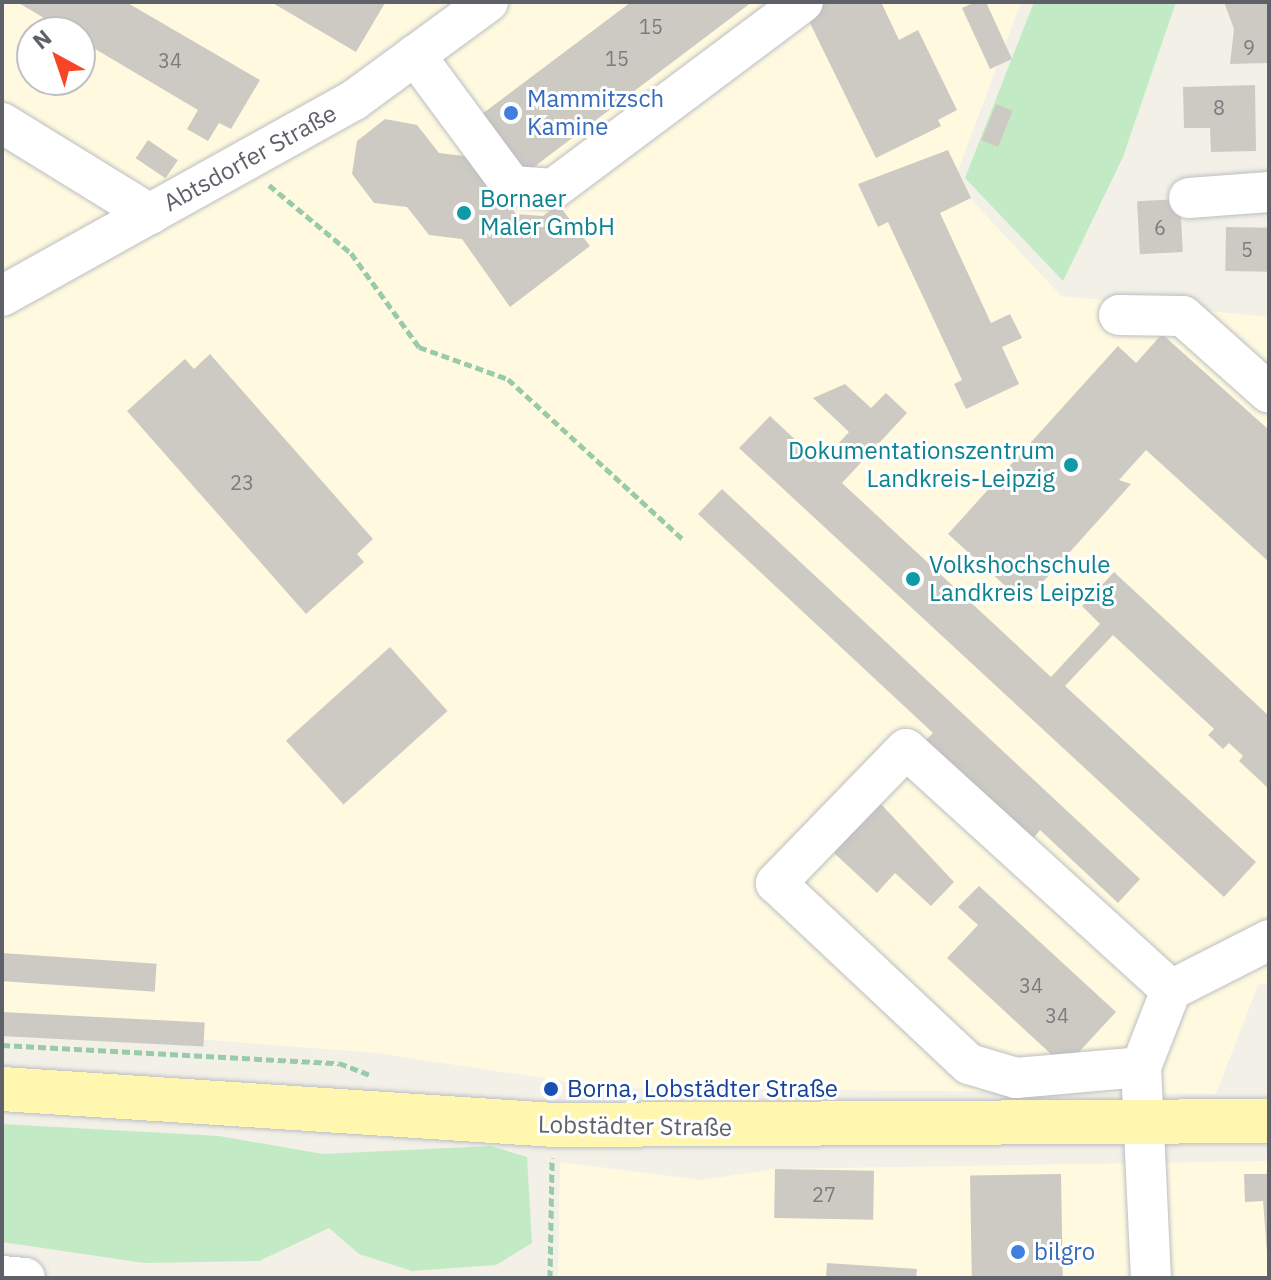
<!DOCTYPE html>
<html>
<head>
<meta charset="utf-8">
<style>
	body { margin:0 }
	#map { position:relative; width:1271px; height:1280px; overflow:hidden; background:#f2f0e7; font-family:"IBM Plex Sans",sans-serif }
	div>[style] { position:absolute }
	.commercial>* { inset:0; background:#fffadf }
	.green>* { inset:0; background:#c2ebc5 }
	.building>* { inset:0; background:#cdcac4; transform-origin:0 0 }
	.path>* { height:5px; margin-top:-2.5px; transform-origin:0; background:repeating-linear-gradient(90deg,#99caaa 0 8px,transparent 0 12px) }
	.roads { filter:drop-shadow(0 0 2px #bbbec3) drop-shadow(0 0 2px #bbbec3) }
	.minor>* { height:40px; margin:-20px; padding:0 20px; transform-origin:20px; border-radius:20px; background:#fff }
	.major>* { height:44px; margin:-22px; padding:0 22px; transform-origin:22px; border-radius:22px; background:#fff7af }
	.dots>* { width:22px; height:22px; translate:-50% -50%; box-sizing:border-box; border:4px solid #fff; border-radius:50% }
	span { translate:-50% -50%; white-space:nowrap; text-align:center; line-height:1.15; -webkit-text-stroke:6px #fff; paint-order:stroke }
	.number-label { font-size:20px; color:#7a7c7f }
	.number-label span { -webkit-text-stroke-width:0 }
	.shop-label { font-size:24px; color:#366cbe }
	.left { translate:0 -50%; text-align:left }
	.street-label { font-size:24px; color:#5e6268 }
	.culture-label { font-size:24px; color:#0d838f }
	.right { translate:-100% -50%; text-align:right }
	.transit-label { font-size:24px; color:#164399 }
	.frame { position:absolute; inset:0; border:4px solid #5e6268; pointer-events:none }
	.north { position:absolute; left:16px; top:16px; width:80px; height:80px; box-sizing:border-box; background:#fff; border:2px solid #bfc0c3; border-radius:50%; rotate:320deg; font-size:22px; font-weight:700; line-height:32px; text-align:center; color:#5e6268 }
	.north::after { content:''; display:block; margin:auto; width:28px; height:36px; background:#f84527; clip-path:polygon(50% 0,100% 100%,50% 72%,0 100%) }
</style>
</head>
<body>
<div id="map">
	<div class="commercial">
		<div style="clip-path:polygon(evenodd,2px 2px,1021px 2px,954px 181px,1061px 296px,1269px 317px,1269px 983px,1258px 985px,1216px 1094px,609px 1088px,376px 1053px,2px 1024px,2px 2px,32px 32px,80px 32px,80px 80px,32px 80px,32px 32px)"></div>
		<div style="clip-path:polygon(1269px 1161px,1269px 1278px,558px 1278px,560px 1162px,702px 1180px,773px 1169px)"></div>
	</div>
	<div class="green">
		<div style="clip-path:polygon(1034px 2px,1176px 2px,1123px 157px,1063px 281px,965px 178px)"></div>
		<div style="clip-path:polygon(2px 1124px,219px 1136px,323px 1154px,491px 1146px,527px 1157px,532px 1243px,496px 1265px,412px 1271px,359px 1254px,329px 1228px,259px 1261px,144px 1263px,2px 1242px)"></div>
	</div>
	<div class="building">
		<div style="clip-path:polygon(17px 2px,126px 2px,260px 80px,231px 129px,219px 123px,208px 141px,187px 129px,198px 110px,80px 40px,80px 32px,36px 32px,44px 18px)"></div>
		<div style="clip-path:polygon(271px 2px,383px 2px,385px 3px,356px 52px)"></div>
		<div style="clip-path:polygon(631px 2px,752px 2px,526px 173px,482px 114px)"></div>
		<div style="clip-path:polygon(827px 2px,881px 2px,899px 40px,918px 30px,957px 110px,938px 120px,941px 126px,876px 158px,805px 13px)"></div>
		<div style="clip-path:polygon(975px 2px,986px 2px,1012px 59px,990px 69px,962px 8px)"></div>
		<div style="clip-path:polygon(1224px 2px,1269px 2px,1268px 63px,1230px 64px,1234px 29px)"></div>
		<div style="clip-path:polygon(32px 38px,32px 60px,22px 55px)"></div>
		<div style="clip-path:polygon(1255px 85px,1256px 151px,1211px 152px,1210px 128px,1184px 128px,1183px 87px)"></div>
		<div style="left:996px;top:104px;width:18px;height:39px;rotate:22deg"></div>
		<div style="clip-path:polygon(385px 119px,417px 125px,439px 153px,472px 157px,516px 214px,543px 216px,558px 204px,590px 246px,510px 307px,462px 239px,429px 235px,407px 207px,374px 203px,352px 174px,357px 141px)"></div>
		<div style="left:148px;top:140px;width:36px;height:22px;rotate:34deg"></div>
		<div style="clip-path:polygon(948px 150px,971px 198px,940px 213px,991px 323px,1010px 314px,1022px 338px,1002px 347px,1019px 384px,966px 409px,954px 384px,962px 380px,888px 222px,878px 227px,858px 184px)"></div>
		<div style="left:1180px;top:199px;width:53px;height:43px;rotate:87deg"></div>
		<div style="left:1226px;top:227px;width:43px;height:44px;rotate:1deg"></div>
		<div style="clip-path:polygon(1162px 334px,1269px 430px,1269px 562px,1146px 450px,1119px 480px,1131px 484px,1024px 603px,948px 534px,1118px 346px,1136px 363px)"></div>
		<div style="clip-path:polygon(210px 354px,373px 539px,357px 554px,364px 562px,306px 614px,127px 411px,185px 359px,194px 369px)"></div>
		<div style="clip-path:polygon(845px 384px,871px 408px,886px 393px,907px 413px,842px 483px,1051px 677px,1100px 624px,1082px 606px,1114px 572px,1269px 716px,1269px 789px,1239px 761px,1243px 756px,1229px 743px,1223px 749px,1208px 735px,1214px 729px,1113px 635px,1065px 686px,1256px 862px,1224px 897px,739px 448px,770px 416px,820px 463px,849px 432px,813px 398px)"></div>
		<div style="clip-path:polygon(722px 489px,1140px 879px,1118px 903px,1040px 830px,1032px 840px,925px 741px,933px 733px,698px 514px)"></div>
		<div style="left:390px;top:647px;width:86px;height:140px;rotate:48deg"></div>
		<div style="clip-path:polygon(879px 802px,954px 882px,931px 906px,895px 873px,877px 893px,833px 852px)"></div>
		<div style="clip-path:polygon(979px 886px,1116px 1012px,1065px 1067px,947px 958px,978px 925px,958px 907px)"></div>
		<div style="left:2px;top:953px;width:155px;height:28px;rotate:4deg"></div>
		<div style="left:2px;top:1012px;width:203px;height:24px;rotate:3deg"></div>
		<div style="left:775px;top:1169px;width:99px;height:49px;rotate:1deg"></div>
		<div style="left:1061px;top:1174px;width:104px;height:91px;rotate:89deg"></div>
		<div style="clip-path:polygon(1244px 1174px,1269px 1174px,1269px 1278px,1263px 1201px,1245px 1202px)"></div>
		<div style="clip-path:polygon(827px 1263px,917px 1269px,916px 1278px,826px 1278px)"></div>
	</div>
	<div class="path">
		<div style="left:269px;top:185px;width:107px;rotate:39.7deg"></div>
		<div style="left:351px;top:253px;width:116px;rotate:54.1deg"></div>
		<div style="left:419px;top:347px;width:95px;rotate:19.8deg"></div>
		<div style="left:508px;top:379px;width:240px;rotate:42.5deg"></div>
		<div style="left:2px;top:1045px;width:337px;rotate:3.1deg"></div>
		<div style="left:339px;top:1063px;width:33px;rotate:21deg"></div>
		<div style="left:550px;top:1278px;width:120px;rotate:-89deg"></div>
	</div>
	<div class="roads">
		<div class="minor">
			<div style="left:415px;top:55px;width:163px;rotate:53.5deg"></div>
			<div style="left:512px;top:186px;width:41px;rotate:4.2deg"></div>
			<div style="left:553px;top:189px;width:312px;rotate:-36.8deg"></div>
			<div style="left:2px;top:123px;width:174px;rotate:31.6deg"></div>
			<div style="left:1189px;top:198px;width:80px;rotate:-4.3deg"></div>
			<div style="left:2px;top:296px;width:403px;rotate:-29.1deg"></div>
			<div style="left:354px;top:100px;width:166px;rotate:-36.2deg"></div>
			<div style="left:1119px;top:315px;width:64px;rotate:0.9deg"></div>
			<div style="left:1183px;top:316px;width:115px;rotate:41.8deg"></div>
			<div style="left:1171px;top:990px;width:110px;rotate:-27deg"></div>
			<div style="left:1141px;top:1067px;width:83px;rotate:-68.7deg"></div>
			<div style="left:1171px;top:990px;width:358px;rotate:-137.7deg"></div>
			<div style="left:906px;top:749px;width:187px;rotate:134.1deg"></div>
			<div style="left:776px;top:883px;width:265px;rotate:43.2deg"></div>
			<div style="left:969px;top:1064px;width:49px;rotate:16.6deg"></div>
			<div style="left:1016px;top:1078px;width:125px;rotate:-5deg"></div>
			<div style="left:1141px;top:1067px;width:211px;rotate:87.3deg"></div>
			<div style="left:2px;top:1276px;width:23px;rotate:5deg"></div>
		</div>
		<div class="major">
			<div style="left:2px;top:1089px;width:553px;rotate:3.73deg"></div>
			<div style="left:554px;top:1125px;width:715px;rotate:-0.32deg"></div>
		</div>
	</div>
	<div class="dots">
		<div style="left:511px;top:113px;background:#3f7fe0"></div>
		<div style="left:464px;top:213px;background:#0f9aa8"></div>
		<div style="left:1071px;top:465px;background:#0f9aa8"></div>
		<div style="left:913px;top:579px;background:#0f9aa8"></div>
		<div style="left:551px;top:1089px;background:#1a4fb4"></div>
		<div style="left:1018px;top:1252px;background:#3f7fe0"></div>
	</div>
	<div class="number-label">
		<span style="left:651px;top:26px">15</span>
		<span style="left:1249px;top:47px">9</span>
		<span style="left:617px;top:58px">15</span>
		<span style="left:170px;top:60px">34</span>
		<span style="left:1219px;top:107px">8</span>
		<span style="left:1160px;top:227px">6</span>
		<span style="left:1247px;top:249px">5</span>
		<span style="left:242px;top:482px">23</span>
		<span style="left:1031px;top:985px">34</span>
		<span style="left:1057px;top:1015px">34</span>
		<span style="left:824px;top:1194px">27</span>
	</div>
	<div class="shop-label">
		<span class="left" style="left:527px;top:113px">Mammitzsch<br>Kamine</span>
		<span class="left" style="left:1034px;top:1252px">bilgro</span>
	</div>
	<div class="street-label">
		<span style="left:250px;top:158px;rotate:-29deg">Abtsdorfer Straße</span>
		<span style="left:635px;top:1126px;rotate:1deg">Lobstädter Straße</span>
	</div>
	<div class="culture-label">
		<span class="left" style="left:480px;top:213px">Bornaer<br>Maler GmbH</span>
		<span class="right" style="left:1055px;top:465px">Dokumentationszentrum<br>Landkreis-Leipzig</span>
		<span class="left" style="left:929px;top:579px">Volkshochschule<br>Landkreis Leipzig</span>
	</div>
	<div class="transit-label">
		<span class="left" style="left:567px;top:1089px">Borna, Lobstädter Straße</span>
	</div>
	<div class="frame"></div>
	<div class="north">N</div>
</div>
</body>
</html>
